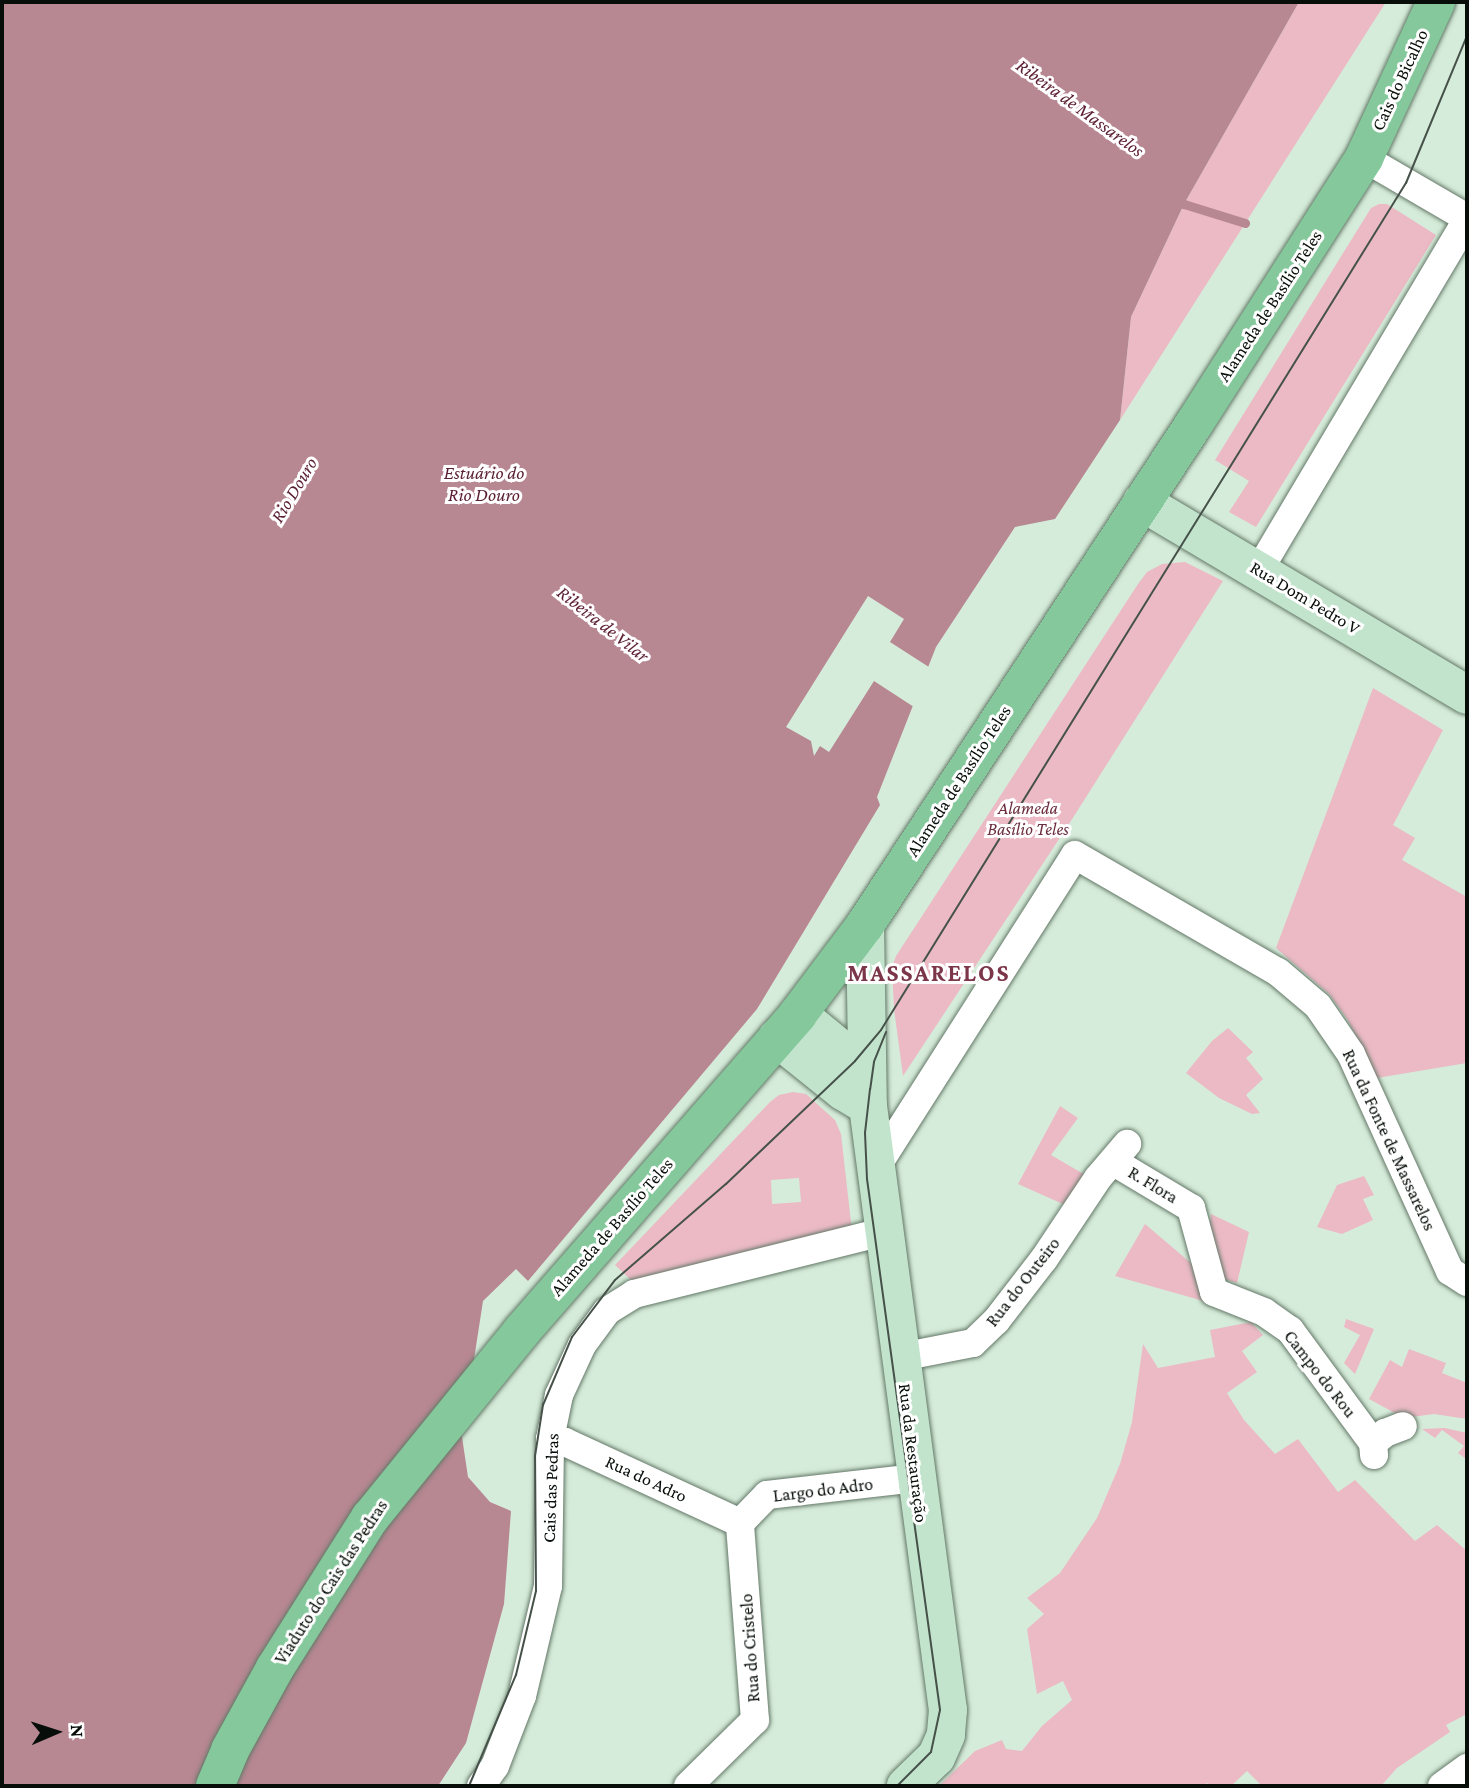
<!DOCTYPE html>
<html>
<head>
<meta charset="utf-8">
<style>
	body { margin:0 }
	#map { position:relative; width:1469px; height:1788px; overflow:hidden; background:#d6ecda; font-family:"Crimson Pro",serif }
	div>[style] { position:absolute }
	.green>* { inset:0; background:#ebbac5 }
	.water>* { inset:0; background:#b78792 }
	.pier>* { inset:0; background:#d6ecda }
	.stream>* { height:9px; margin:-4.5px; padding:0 4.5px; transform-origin:4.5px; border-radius:4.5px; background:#b78792 }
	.roads { filter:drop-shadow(0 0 2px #647868) drop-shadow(0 0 2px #647868) }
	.street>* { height:28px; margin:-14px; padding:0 14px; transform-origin:14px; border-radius:14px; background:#fff }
	.secondary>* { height:38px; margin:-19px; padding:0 19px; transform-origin:19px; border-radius:19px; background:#c2e4cd }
	.primary>* { height:38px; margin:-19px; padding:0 19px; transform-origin:19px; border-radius:19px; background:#84c89b }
	.tram>* { height:2px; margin:-1px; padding:0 1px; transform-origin:1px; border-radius:1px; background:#465249 }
	span { translate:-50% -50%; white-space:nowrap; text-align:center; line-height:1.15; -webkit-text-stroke:6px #fff; paint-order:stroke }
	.street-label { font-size:18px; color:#070e09 }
	.park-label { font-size:18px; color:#6b2d3f; font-style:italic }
	.water-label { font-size:19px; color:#5a1e31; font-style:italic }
	.district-label { font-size:24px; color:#7c364a; font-weight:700; letter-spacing:2px }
	.frame { position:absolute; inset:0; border:4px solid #070e09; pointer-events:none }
	.north { position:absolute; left:21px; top:1697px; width:70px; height:70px; -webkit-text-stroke:5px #fff; paint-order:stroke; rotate:87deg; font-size:19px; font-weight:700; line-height:28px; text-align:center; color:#070e09 }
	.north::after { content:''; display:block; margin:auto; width:24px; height:32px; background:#070e09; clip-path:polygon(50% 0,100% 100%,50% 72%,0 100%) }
</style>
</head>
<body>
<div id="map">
	<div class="green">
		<div style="clip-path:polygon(1299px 2px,1386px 2px,1120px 420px,1131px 317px,1184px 204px)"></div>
		<div style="clip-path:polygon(1379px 204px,1387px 204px,1436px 235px,1256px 527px,1229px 512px,1249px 481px,1215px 460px,1371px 208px)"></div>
		<div style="clip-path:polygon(1185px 562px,1223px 581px,1069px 824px,903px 1076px,894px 1009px,892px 967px,896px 956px,1138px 584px,1147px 572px,1162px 564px)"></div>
		<div style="clip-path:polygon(1373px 688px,1443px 730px,1393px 825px,1415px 838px,1402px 860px,1467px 897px,1467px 1063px,1377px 1078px,1347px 1019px,1329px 994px,1276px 948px)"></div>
		<div style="clip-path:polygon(1228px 1028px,1253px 1052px,1246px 1058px,1263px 1079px,1246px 1095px,1260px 1113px,1252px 1114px,1219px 1098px,1186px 1073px,1212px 1041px)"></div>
		<div style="clip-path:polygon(evenodd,793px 1092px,806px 1094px,835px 1120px,841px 1134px,852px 1231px,633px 1282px,615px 1265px,770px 1102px,779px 1095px,793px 1092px,799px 1178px,801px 1202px,772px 1204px,771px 1180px,799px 1178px)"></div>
		<div style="clip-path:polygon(1060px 1106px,1078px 1118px,1051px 1155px,1087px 1176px,1065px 1205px,1018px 1184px)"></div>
		<div style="clip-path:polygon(1364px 1176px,1374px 1195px,1363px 1199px,1373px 1220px,1342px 1234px,1317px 1227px,1337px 1185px)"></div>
		<div style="clip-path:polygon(1211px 1214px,1249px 1232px,1237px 1283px,1217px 1277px,1209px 1234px)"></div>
		<div style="clip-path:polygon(1145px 1224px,1198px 1269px,1207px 1302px,1115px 1276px)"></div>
		<div style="clip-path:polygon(1346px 1319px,1374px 1329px,1355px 1374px,1344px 1363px,1360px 1335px,1344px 1327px)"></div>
		<div style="clip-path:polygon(1251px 1322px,1263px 1335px,1242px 1351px,1257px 1372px,1227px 1393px,1244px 1420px,1275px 1454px,1298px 1439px,1338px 1492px,1355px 1480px,1415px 1541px,1437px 1525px,1467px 1551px,1467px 1714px,1446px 1725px,1450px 1732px,1397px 1768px,1381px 1786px,1262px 1786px,1247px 1771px,1231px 1786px,1211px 1786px,1207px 1783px,1204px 1786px,939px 1786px,975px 1751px,1002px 1740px,1006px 1749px,1022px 1751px,1042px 1726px,1072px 1700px,1063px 1681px,1037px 1694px,1027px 1629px,1044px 1614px,1027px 1598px,1060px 1573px,1097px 1518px,1120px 1464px,1132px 1422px,1143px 1344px,1158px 1368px,1215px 1357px,1210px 1330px)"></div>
		<div style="clip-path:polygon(1409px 1349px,1446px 1363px,1442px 1373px,1467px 1383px,1467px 1419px,1434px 1414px,1404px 1418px,1369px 1399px,1390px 1360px,1402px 1367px)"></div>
		<div style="clip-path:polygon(1445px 1428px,1467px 1433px,1466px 1459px,1458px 1453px,1464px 1446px,1442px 1430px,1435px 1438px,1422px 1429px)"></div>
	</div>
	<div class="water">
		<div style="clip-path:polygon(2px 2px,1299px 2px,1184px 204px,1131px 317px,1120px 420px,1055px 519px,1015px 527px,936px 647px,877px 797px,880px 805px,757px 1009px,528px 1281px,516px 1269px,483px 1301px,462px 1437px,468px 1477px,490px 1502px,511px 1511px,504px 1604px,466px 1743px,438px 1786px,2px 1786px)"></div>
	</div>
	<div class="pier">
		<div style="clip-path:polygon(868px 596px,904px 619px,890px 642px,932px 669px,917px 709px,874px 681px,829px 752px,820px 746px,814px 756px,811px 741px,786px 727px)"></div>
	</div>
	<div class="stream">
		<div style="left:1175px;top:198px;width:11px;rotate:34deg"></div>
		<div style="left:1184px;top:204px;width:64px;rotate:17.3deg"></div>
	</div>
	<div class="roads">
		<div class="street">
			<div style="left:1364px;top:158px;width:119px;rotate:30.2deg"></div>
			<div style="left:1259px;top:570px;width:407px;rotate:-59.3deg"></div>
			<div style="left:1114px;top:1162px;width:90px;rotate:30.9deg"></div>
			<div style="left:1191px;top:1208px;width:87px;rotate:74.7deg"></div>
			<div style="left:1214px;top:1292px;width:54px;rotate:21.8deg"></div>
			<div style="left:1264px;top:1312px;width:32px;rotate:35deg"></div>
			<div style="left:1290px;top:1330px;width:140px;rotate:53.7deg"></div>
			<div style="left:1373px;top:1443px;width:12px;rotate:85deg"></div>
			<div style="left:875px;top:1169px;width:372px;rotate:-57.5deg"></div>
			<div style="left:1075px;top:855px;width:234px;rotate:30deg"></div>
			<div style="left:1278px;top:972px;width:52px;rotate:40.4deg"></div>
			<div style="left:1318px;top:1006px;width:58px;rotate:55.5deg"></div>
			<div style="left:1351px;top:1054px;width:239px;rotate:65.5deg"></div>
			<div style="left:1450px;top:1271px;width:20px;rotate:33deg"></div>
			<div style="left:901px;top:1357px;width:73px;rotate:-11deg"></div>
			<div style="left:973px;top:1343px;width:32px;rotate:-44deg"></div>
			<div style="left:996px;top:1321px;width:78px;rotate:-52.3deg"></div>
			<div style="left:1044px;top:1259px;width:97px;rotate:-56.3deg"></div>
			<div style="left:1098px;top:1178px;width:45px;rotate:-49.5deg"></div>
			<div style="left:550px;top:1439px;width:15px;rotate:11deg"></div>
			<div style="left:565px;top:1442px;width:193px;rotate:24.8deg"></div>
			<div style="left:1373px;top:1443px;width:16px;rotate:-40deg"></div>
			<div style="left:1385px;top:1433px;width:19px;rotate:-21deg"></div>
			<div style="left:740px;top:1523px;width:39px;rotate:-46deg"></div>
			<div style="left:767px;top:1495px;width:150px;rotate:-6.5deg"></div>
			<div style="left:481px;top:1786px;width:24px;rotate:-55deg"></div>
			<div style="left:495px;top:1766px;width:75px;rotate:-68.9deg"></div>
			<div style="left:522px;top:1696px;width:113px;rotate:-76.7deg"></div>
			<div style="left:548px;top:1586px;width:147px;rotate:-89.2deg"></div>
			<div style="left:550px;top:1439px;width:45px;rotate:-78.4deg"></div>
			<div style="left:559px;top:1395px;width:55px;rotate:-65.3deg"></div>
			<div style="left:582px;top:1345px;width:42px;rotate:-53.7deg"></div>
			<div style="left:607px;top:1311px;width:32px;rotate:-32deg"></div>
			<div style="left:634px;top:1294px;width:257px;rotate:-14deg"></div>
			<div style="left:688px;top:1786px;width:94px;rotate:-44.6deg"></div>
			<div style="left:755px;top:1720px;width:198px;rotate:-94.4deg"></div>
			<div style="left:1442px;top:1786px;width:31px;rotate:-36deg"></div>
		</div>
		<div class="secondary">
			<div style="left:1142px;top:502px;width:378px;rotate:30.7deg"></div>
			<div style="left:865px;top:925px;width:181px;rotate:89.1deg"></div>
			<div style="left:868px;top:1106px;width:609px;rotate:82.46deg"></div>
			<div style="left:948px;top:1710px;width:25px;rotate:95deg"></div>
			<div style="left:946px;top:1735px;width:24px;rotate:114deg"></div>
			<div style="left:936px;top:1757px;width:42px;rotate:136deg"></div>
			<div style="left:798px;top:1014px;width:65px;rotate:39.4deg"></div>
			<div style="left:848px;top:1055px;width:31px;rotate:53deg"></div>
			<div style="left:777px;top:1038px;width:85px;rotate:38.8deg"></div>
			<div style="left:843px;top:1091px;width:29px;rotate:31deg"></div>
		</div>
		<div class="primary">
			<div style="left:215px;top:1786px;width:39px;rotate:-67deg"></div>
			<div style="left:230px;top:1750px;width:94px;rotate:-61.2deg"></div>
			<div style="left:275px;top:1668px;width:178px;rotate:-57.7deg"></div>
			<div style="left:370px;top:1518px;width:240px;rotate:-50.9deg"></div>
			<div style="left:521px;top:1332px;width:422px;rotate:-48.9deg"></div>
			<div style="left:798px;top:1014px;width:111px;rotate:-53deg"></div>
			<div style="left:865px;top:925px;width:599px;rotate:-56.71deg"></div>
			<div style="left:1194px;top:424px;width:316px;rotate:-57.4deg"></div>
			<div style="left:1364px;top:158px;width:172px;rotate:-65.2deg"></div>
		</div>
	</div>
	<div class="tram">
		<div style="left:886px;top:1032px;width:32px;rotate:112deg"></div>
		<div style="left:874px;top:1062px;width:27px;rotate:98deg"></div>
		<div style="left:870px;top:1089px;width:44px;rotate:96.5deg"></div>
		<div style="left:865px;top:1133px;width:46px;rotate:87.5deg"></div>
		<div style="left:867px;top:1179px;width:536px;rotate:82.17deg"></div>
		<div style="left:940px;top:1710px;width:43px;rotate:102.1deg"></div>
		<div style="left:931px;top:1752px;width:48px;rotate:135deg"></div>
		<div style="left:469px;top:1786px;width:121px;rotate:-67.1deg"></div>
		<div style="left:516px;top:1675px;width:86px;rotate:-76.6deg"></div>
		<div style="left:536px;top:1591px;width:135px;rotate:-90.4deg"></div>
		<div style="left:535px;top:1456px;width:52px;rotate:-81.1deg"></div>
		<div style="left:543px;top:1405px;width:74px;rotate:-66.9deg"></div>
		<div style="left:572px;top:1337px;width:71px;rotate:-53deg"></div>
		<div style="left:615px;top:1280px;width:147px;rotate:-40.9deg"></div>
		<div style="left:726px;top:1184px;width:178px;rotate:-43.6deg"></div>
		<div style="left:855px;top:1061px;width:40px;rotate:-50deg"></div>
		<div style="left:881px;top:1030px;width:997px;rotate:-58.21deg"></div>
		<div style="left:1406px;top:183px;width:159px;rotate:-67.5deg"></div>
	</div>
	<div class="street-label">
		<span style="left:1400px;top:80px;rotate:-65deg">Cais do Bicalho</span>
		<span style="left:1270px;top:306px;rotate:-57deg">Alameda de Basílio Teles</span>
		<span style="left:1305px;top:598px;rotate:31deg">Rua Dom Pedro V</span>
		<span style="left:959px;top:781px;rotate:-57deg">Alameda de Basílio Teles</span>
		<span style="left:1389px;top:1140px;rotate:65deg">Rua da Fonte de Massarelos</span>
		<span style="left:1153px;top:1185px;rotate:31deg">R. Flora</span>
		<span style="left:612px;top:1227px;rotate:-49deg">Alameda de Basílio Teles</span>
		<span style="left:1023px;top:1282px;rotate:-52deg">Rua do Outeiro</span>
		<span style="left:1320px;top:1374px;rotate:52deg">Campo do Rou</span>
		<span style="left:913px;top:1453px;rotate:83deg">Rua da Restauração</span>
		<span style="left:646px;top:1479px;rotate:25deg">Rua do Adro</span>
		<span style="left:551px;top:1488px;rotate:-88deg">Cais das Pedras</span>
		<span style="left:823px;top:1490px;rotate:-7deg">Largo do Adro</span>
		<span style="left:331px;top:1582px;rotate:-57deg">Viaduto do Cais das Pedras</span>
		<span style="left:750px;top:1648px;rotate:-94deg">Rua do Cristelo</span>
	</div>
	<div class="park-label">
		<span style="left:1028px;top:819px">Alameda<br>Basílio Teles</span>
	</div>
	<div class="water-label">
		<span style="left:1080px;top:108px;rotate:36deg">Ribeira de Massarelos</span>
		<span style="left:484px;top:484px">Estuário do<br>Rio Douro</span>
		<span style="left:294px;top:490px;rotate:-59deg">Rio Douro</span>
		<span style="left:603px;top:624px;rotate:38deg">Ribeira de Vilar</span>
	</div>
	<div class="district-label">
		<span style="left:929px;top:973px">MASSARELOS</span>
	</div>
	<div class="frame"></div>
	<div class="north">N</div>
</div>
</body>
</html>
